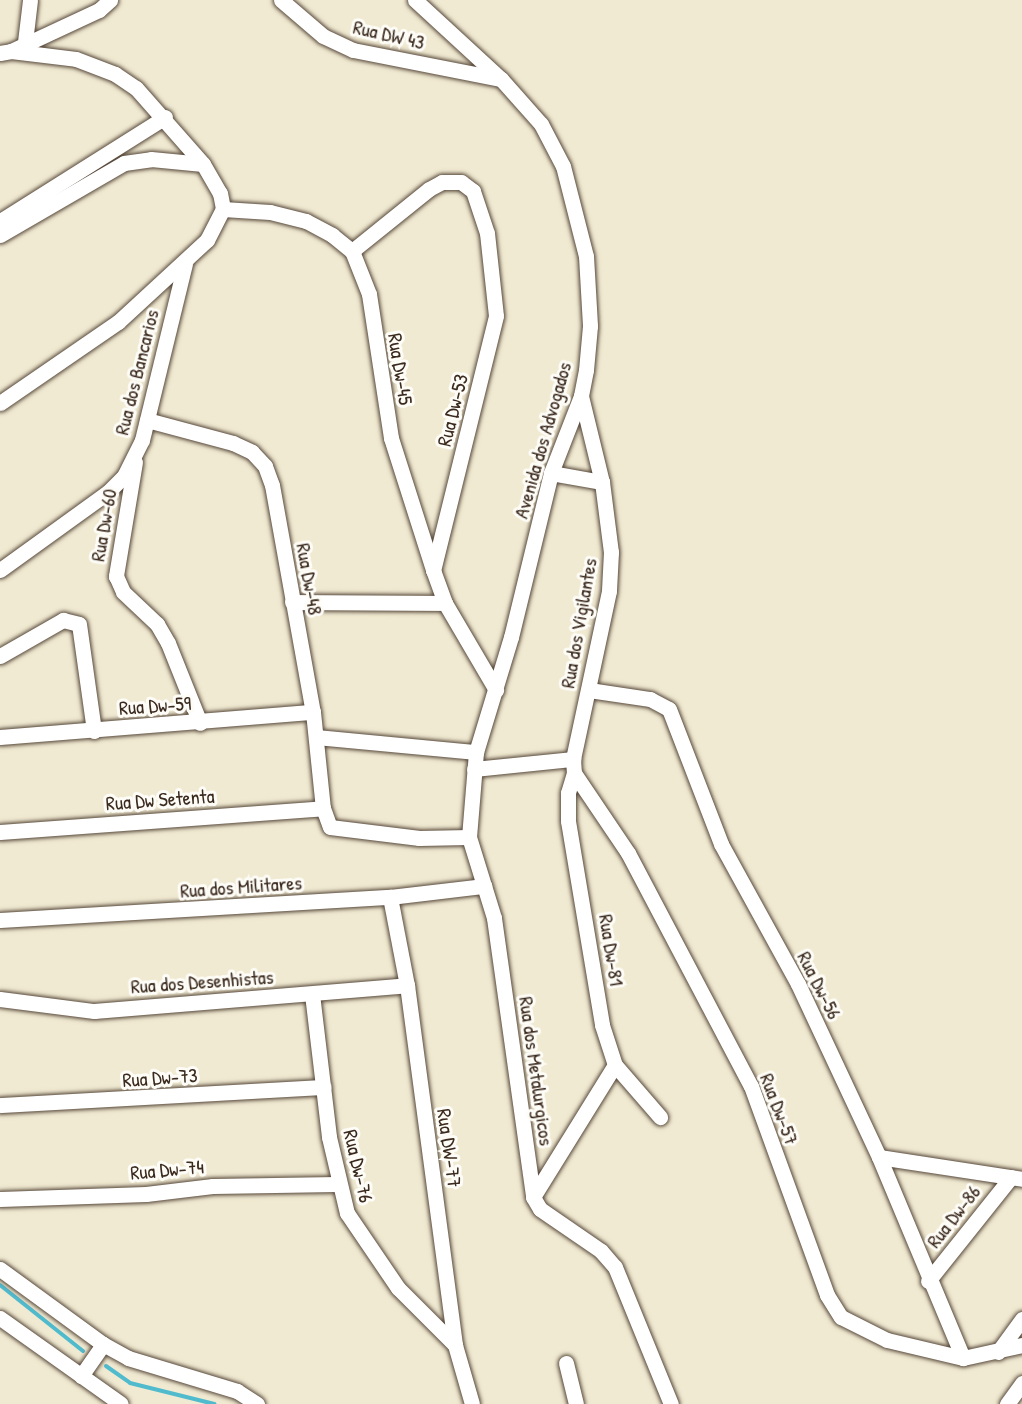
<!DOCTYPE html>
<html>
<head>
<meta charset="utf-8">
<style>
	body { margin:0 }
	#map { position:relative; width:1022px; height:1404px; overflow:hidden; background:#f1ead2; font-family:"Patrick Hand",sans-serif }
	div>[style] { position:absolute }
	.stream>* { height:4px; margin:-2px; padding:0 2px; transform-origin:2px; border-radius:2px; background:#51bbce }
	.roads { filter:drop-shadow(0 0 2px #564739) drop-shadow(0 0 2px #564739) }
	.minor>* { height:15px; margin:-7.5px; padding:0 7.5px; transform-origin:7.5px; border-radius:7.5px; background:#fff }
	span { translate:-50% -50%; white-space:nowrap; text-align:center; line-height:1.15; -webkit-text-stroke:6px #fdfcf7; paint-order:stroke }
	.street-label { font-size:20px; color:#3b2a1e }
</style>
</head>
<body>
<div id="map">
	<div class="stream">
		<div style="left:0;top:1285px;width:106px;rotate:38.5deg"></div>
		<div style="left:106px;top:1366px;width:29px;rotate:35deg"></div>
		<div style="left:130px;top:1383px;width:87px;rotate:14deg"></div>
	</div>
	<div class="roads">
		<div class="minor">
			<div style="left:281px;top:0;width:55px;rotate:40.6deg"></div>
			<div style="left:323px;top:36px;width:33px;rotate:25deg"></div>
			<div style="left:353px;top:50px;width:151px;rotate:11.1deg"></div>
			<div style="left:415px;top:0;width:117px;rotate:42.6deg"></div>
			<div style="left:501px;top:79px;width:60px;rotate:48.4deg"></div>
			<div style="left:541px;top:124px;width:47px;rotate:62.4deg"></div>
			<div style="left:563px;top:166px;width:93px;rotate:75.7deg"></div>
			<div style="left:586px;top:256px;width:70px;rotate:86.7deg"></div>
			<div style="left:590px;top:326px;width:44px;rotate:95.2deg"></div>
			<div style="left:586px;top:370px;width:26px;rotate:101deg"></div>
			<div style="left:581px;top:396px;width:83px;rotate:111.3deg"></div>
			<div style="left:551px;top:473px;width:169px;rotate:103.7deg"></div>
			<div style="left:511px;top:637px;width:120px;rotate:106.9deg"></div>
			<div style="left:476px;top:752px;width:85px;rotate:94.7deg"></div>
			<div style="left:469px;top:837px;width:85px;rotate:72.8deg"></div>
			<div style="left:494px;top:918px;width:282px;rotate:82deg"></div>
			<div style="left:533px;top:1197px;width:14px;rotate:60deg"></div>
			<div style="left:540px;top:1209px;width:74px;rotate:34.5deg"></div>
			<div style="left:601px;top:1251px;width:21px;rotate:49deg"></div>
			<div style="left:615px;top:1267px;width:148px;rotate:67.8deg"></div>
			<div style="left:25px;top:42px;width:42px;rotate:-83.2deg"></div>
			<div style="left:11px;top:51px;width:97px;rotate:-25deg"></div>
			<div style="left:99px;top:10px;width:15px;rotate:-42deg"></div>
			<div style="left:0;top:53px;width:11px;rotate:-10deg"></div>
			<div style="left:11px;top:51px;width:65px;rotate:7deg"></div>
			<div style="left:76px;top:59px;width:42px;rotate:21deg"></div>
			<div style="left:115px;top:74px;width:25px;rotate:34deg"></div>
			<div style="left:136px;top:88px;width:101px;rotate:48.6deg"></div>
			<div style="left:203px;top:164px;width:34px;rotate:60deg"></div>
			<div style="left:220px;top:193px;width:16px;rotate:79deg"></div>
			<div style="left:223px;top:209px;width:47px;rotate:3.7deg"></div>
			<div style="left:270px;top:212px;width:37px;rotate:14deg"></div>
			<div style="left:306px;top:221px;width:30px;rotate:28deg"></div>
			<div style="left:332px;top:235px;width:26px;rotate:39deg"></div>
			<div style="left:352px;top:251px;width:46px;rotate:68.4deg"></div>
			<div style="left:369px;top:294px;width:146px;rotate:81.3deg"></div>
			<div style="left:391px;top:438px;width:139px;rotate:72.3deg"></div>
			<div style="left:433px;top:570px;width:35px;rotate:70deg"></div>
			<div style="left:445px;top:603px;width:101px;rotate:59.6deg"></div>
			<div style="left:0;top:221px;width:195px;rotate:-32.2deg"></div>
			<div style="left:0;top:235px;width:143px;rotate:-30.1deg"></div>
			<div style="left:124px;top:163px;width:27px;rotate:-8deg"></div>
			<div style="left:151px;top:159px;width:52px;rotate:5.5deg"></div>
			<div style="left:352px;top:251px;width:99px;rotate:-38.8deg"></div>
			<div style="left:429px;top:189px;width:15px;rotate:-28deg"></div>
			<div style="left:442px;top:182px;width:19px"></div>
			<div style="left:461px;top:182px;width:15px;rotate:37deg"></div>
			<div style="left:473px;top:191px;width:44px;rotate:71.6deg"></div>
			<div style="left:487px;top:233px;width:83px;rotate:83.8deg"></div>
			<div style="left:496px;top:316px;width:262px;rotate:103.9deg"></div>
			<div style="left:581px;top:396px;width:89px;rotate:76.3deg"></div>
			<div style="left:602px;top:482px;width:71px;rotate:82.7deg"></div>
			<div style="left:611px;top:552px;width:39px;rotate:93deg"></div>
			<div style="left:609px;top:591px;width:172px;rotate:102.1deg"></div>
			<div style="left:573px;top:759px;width:14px;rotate:86deg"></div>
			<div style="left:574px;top:773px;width:97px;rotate:56deg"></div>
			<div style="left:628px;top:853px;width:263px;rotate:62.2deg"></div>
			<div style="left:751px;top:1086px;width:222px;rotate:70deg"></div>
			<div style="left:827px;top:1295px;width:26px;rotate:58deg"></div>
			<div style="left:841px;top:1317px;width:51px;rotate:26.6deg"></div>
			<div style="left:887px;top:1340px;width:78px;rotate:13.3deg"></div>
			<div style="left:963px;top:1358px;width:60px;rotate:-12.4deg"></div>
			<div style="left:0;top:403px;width:143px;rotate:-34.5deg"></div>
			<div style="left:118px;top:322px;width:121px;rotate:-42.7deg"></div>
			<div style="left:207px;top:240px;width:35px;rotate:-63deg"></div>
			<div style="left:147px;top:420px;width:89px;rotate:15deg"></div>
			<div style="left:233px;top:443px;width:21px;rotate:25deg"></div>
			<div style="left:252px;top:452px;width:19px;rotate:47deg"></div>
			<div style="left:265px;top:466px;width:20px;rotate:70deg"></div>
			<div style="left:272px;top:485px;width:231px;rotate:79.8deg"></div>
			<div style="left:313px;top:712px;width:97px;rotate:84.1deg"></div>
			<div style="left:323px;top:808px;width:20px;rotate:70deg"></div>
			<div style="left:330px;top:827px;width:90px;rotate:7deg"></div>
			<div style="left:419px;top:838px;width:50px;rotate:-1.1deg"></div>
			<div style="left:135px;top:462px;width:116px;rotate:99.5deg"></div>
			<div style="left:116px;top:576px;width:17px;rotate:66deg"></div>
			<div style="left:123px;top:592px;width:47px;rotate:43.3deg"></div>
			<div style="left:157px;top:624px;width:22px;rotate:60deg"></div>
			<div style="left:168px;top:643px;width:86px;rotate:68.2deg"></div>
			<div style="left:551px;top:473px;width:52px;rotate:10deg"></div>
			<div style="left:0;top:570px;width:133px;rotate:-35.8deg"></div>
			<div style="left:108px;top:492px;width:23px;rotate:-45deg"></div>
			<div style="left:124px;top:476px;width:40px;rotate:-63.4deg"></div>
			<div style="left:142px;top:440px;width:182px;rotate:-76.3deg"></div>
			<div style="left:292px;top:602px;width:153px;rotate:0.4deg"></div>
			<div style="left:0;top:656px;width:73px;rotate:-29.7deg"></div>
			<div style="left:63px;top:620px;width:16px;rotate:14deg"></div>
			<div style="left:79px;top:624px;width:108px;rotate:82deg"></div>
			<div style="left:589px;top:690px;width:62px;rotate:8.4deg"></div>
			<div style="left:650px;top:699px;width:21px;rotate:28deg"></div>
			<div style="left:669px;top:709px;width:145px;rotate:68.9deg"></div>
			<div style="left:721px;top:844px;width:160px;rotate:61.2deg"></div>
			<div style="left:798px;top:984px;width:191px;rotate:64.9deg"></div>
			<div style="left:879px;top:1157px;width:218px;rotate:67.3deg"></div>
			<div style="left:0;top:737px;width:314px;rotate:-4.6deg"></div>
			<div style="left:316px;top:737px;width:161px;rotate:5.4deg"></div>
			<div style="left:474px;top:769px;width:100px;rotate:-5.8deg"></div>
			<div style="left:574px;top:773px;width:21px;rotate:107deg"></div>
			<div style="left:568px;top:793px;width:28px;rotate:90deg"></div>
			<div style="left:568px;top:821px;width:207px;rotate:80.5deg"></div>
			<div style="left:602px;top:1025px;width:42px;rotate:72deg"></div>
			<div style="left:615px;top:1065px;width:69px;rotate:49.1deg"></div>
			<div style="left:0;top:832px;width:324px;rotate:-4.2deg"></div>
			<div style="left:390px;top:897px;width:90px;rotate:79.1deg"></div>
			<div style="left:407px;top:985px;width:363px;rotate:82.4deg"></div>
			<div style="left:455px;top:1345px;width:61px;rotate:73.9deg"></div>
			<div style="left:0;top:920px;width:391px;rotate:-3.4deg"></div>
			<div style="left:390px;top:897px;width:95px;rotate:-6.7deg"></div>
			<div style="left:312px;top:994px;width:144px;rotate:83.2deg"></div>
			<div style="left:329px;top:1137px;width:78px;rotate:76.7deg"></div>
			<div style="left:347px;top:1213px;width:91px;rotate:55.8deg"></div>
			<div style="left:398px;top:1288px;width:81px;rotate:45deg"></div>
			<div style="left:0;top:999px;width:95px;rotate:7.3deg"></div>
			<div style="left:94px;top:1011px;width:314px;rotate:-4.7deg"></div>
			<div style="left:0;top:1105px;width:324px;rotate:-3.2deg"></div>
			<div style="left:879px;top:1157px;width:145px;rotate:8.7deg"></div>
			<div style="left:533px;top:1197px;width:155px;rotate:-58.2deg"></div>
			<div style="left:0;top:1199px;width:146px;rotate:-2deg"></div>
			<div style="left:146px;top:1194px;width:67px;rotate:-6.8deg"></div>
			<div style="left:213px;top:1186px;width:124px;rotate:-0.9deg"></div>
			<div style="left:0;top:1269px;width:127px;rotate:36.1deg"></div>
			<div style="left:103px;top:1344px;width:29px;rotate:29deg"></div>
			<div style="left:128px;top:1358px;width:114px;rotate:16.8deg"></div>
			<div style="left:237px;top:1391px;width:24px;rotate:33deg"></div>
			<div style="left:928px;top:1281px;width:133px;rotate:-51.4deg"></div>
			<div style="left:0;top:1318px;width:148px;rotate:35.4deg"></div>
			<div style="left:998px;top:1352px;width:41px;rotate:-54deg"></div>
			<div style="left:566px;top:1363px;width:42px;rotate:76.3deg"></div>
			<div style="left:81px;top:1376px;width:39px;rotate:-55deg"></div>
			<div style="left:1007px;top:1404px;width:26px;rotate:-54deg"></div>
		</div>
	</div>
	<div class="street-label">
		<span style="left:389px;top:34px;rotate:13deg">Rua DW 43</span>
		<span style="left:401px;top:369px;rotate:81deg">Rua Dw-45</span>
		<span style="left:136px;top:372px;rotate:-76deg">Rua dos Bancarios</span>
		<span style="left:452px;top:410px;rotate:-76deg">Rua Dw-53</span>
		<span style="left:542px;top:440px;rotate:-74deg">Avenida dos Advogados</span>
		<span style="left:103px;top:525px;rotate:-80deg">Rua Dw-60</span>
		<span style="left:310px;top:579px;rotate:80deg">Rua Dw-48</span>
		<span style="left:578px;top:623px;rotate:-80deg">Rua dos Vigilantes</span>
		<span style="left:155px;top:705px;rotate:-4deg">Rua Dw-59</span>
		<span style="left:160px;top:799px;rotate:-4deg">Rua Dw Setenta</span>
		<span style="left:241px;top:886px;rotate:-4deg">Rua dos Militares</span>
		<span style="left:612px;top:950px;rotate:81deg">Rua Dw-81</span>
		<span style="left:202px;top:981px;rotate:-4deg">Rua dos Desenhistas</span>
		<span style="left:820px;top:985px;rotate:63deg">Rua Dw-56</span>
		<span style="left:537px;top:1071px;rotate:82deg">Rua dos Metalurgicos</span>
		<span style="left:160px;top:1077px;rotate:-4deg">Rua Dw-73</span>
		<span style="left:780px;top:1109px;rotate:69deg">Rua Dw-57</span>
		<span style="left:450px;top:1148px;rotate:82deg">Rua DW-77</span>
		<span style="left:359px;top:1166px;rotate:77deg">Rua Dw-76</span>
		<span style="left:167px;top:1169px;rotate:-5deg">Rua Dw-74</span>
		<span style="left:953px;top:1216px;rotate:-52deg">Rua Dw-86</span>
	</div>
</div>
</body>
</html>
